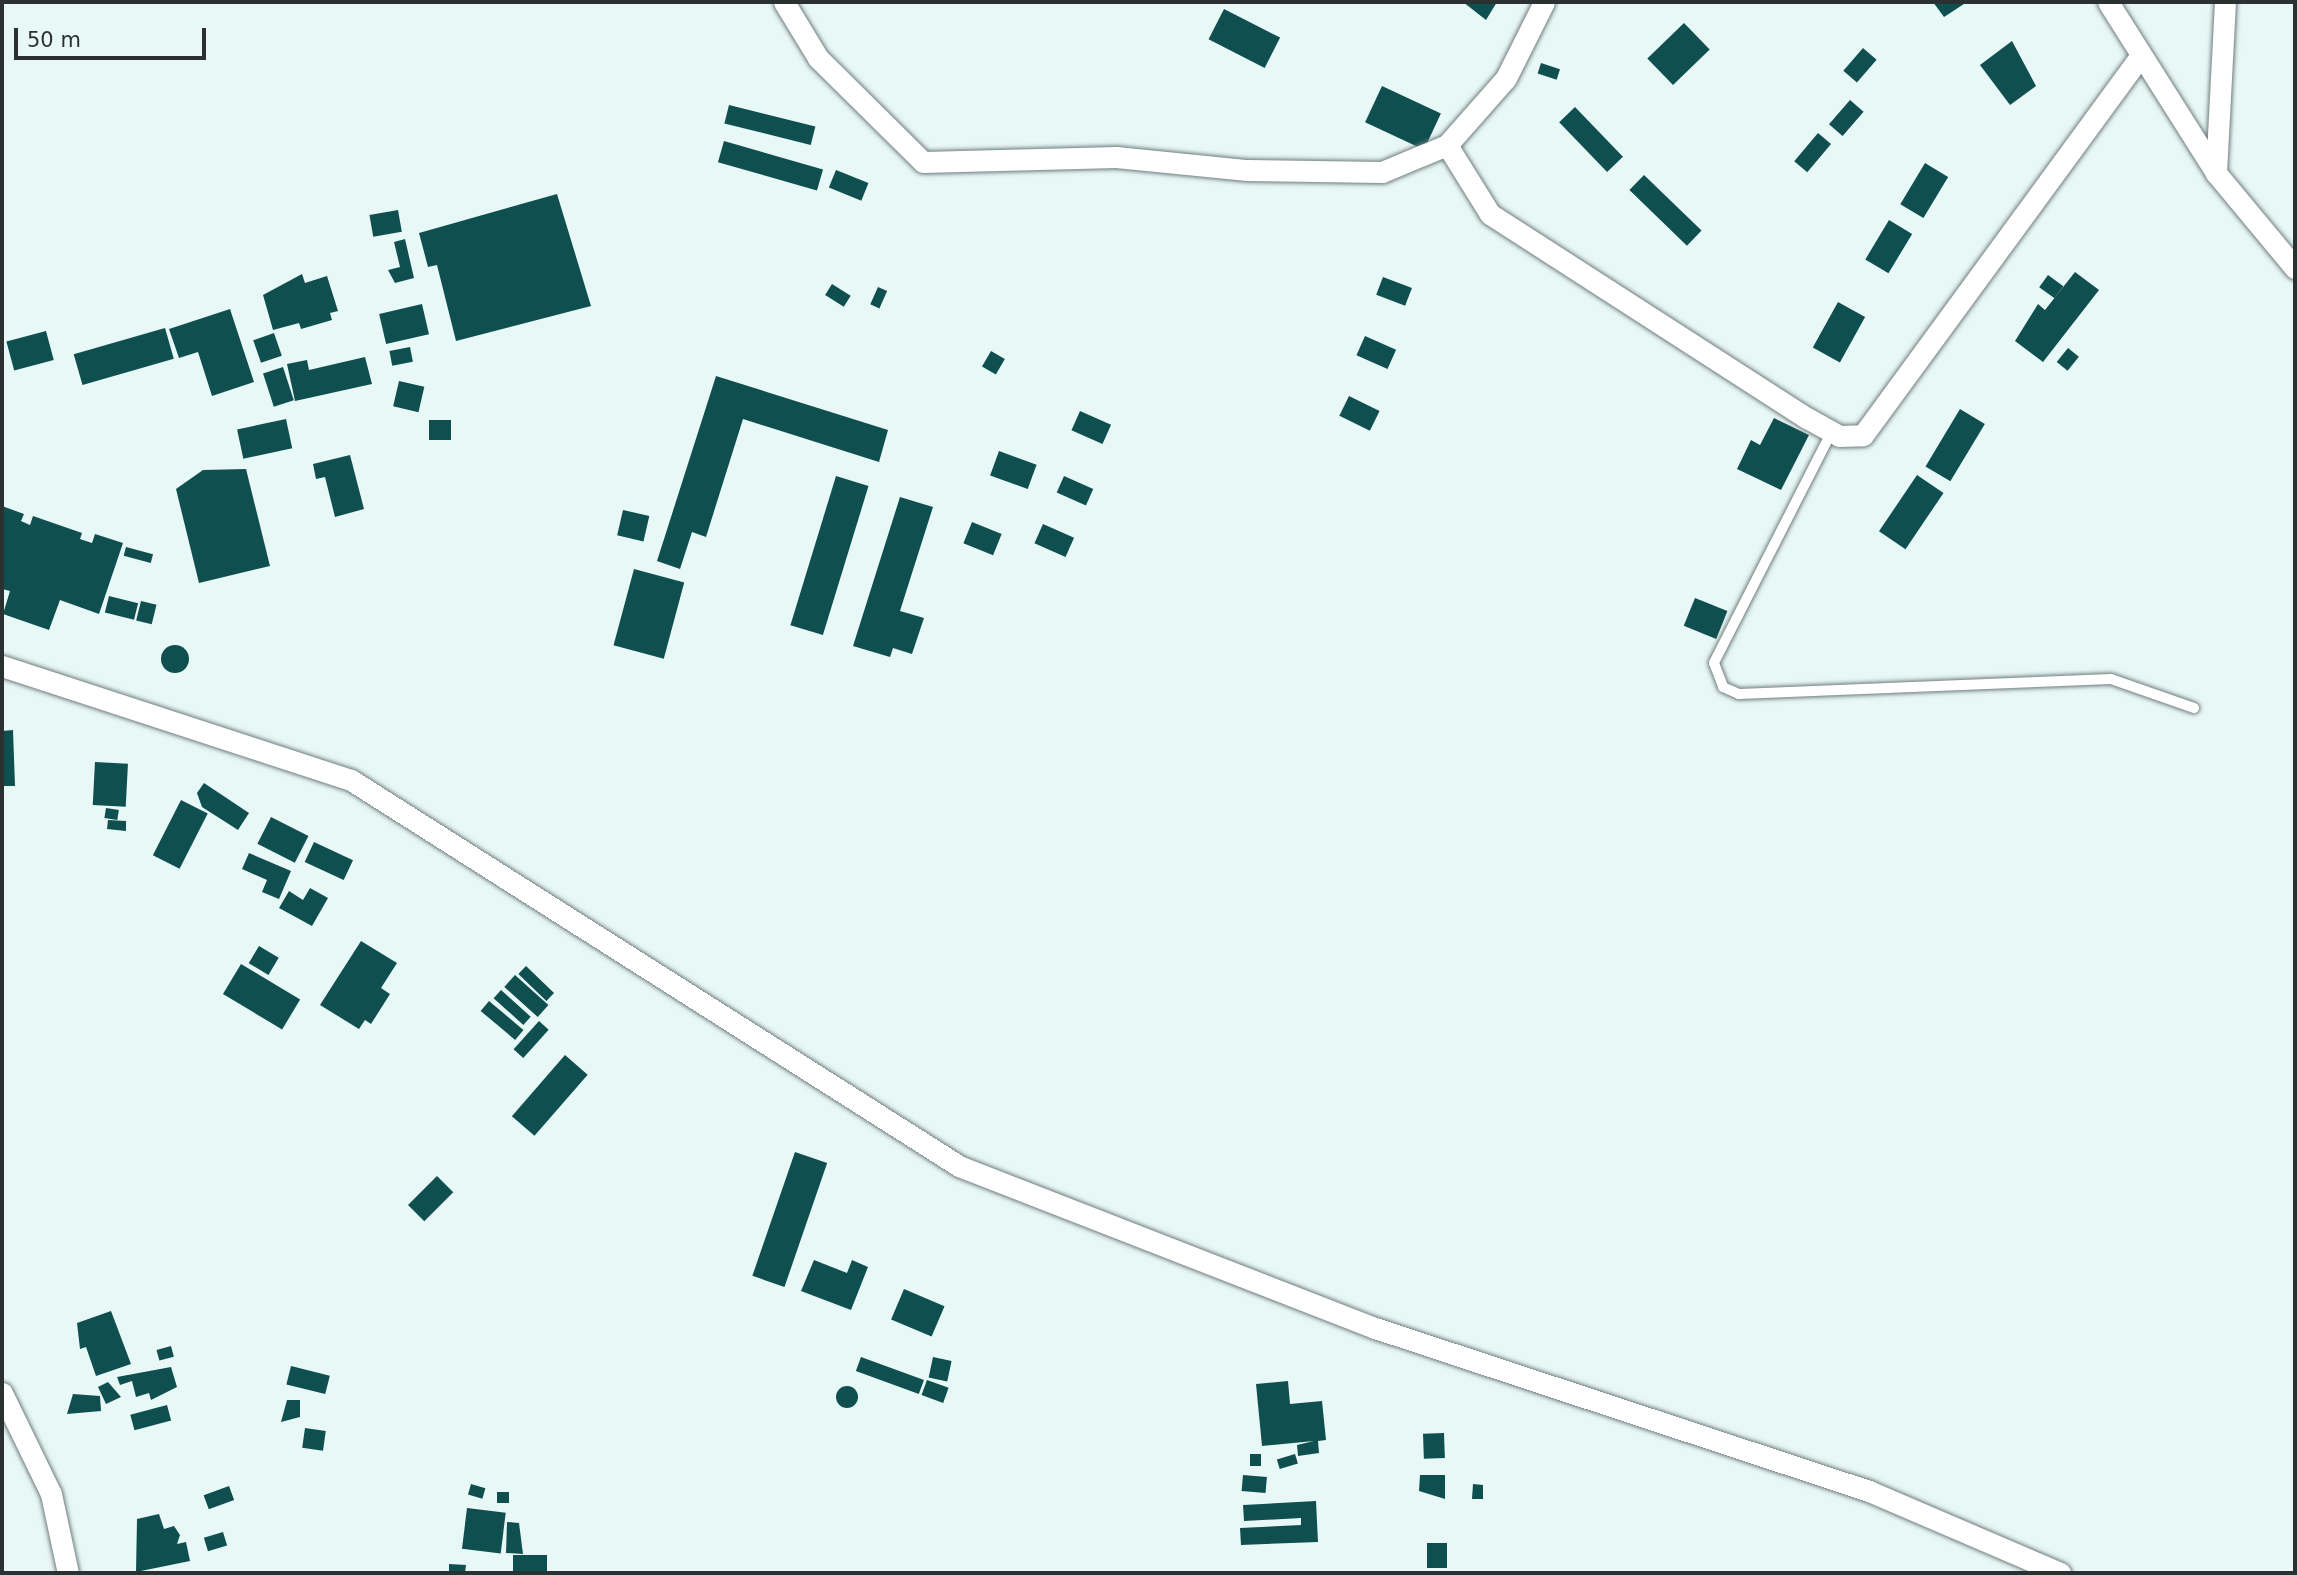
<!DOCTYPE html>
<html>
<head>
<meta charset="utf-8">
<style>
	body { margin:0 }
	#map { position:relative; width:2297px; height:1575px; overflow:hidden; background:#e8f8f7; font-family:"DejaVu Sans",sans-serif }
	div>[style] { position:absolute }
	.building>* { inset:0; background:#0f4f4f; transform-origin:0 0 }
	.round { border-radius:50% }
	.roads { filter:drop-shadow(0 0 2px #707d7d) drop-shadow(0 0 2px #707d7d) }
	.service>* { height:10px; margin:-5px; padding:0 5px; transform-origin:5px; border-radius:5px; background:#fff }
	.minor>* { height:21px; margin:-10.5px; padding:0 10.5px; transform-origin:10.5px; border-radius:10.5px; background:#fff }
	span { translate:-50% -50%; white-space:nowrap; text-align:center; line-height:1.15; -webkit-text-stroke:7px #e8f8f7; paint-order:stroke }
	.frame { position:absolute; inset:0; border:4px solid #2b3030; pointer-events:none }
	.scale { position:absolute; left:14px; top:28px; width:192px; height:32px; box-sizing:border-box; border:4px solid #2b3030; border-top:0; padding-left:9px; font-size:21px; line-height:24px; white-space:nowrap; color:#2b3030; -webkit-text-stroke:5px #e8f8f7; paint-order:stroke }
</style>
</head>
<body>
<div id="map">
	<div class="building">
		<div style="clip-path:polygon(1463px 2px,1497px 2px,1486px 20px)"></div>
		<div style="clip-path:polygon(1933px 2px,1967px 2px,1944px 17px)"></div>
		<div style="left:1224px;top:9px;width:63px;height:34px;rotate:27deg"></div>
		<div style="left:1684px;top:23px;width:37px;height:51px;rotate:46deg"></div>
		<div style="clip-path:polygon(2012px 41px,2036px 86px,2010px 105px,1980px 65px)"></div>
		<div style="left:1863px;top:48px;width:18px;height:30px;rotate:41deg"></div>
		<div style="left:1541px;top:63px;width:20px;height:11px;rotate:18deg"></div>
		<div style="left:1382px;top:86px;width:65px;height:40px;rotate:25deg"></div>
		<div style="left:1850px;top:100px;width:18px;height:32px;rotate:41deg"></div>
		<div style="left:729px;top:105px;width:89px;height:19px;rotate:14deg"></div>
		<div style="left:1575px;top:107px;width:69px;height:22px;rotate:46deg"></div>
		<div style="left:1818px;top:133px;width:17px;height:37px;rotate:40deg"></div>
		<div style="left:724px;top:141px;width:103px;height:22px;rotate:16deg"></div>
		<div style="left:1925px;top:163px;width:27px;height:48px;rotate:31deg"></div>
		<div style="left:836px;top:170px;width:35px;height:19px;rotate:22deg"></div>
		<div style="left:1644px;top:175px;width:80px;height:21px;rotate:44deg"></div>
		<div style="clip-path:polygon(557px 194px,591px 306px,456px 341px,437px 265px,428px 267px,419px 233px)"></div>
		<div style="left:398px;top:210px;width:22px;height:29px;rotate:80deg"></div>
		<div style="left:1889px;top:220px;width:27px;height:46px;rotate:31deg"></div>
		<div style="clip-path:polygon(405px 239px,414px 278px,395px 283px,388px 270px,400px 267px,394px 242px)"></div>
		<div style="clip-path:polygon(2075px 272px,2099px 290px,2043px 362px,2015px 341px,2038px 304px,2045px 310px)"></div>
		<div style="clip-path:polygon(302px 274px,305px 283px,327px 276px,338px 311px,330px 313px,332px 320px,301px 329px,299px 323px,273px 330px,263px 295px)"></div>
		<div style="left:2048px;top:275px;width:19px;height:15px;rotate:36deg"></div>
		<div style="left:1383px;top:277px;width:31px;height:19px;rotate:21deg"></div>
		<div style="left:832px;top:284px;width:22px;height:13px;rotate:32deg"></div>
		<div style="left:878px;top:287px;width:10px;height:19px;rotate:24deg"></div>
		<div style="left:1838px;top:302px;width:31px;height:52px;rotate:29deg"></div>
		<div style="left:422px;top:304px;width:31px;height:44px;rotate:77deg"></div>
		<div style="clip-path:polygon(230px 309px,254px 382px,212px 396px,198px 352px,179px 358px,169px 329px)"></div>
		<div style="left:165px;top:328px;width:32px;height:95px;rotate:74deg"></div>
		<div style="left:46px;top:331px;width:30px;height:41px;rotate:75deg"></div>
		<div style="left:274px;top:333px;width:24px;height:22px;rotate:71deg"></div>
		<div style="left:1365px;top:336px;width:34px;height:21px;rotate:24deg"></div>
		<div style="left:410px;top:347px;width:15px;height:21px;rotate:79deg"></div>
		<div style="left:2068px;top:348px;width:14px;height:18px;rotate:39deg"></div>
		<div style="left:991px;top:351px;width:16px;height:18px;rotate:30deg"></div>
		<div style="clip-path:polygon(365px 357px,372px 384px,295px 401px,287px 364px,307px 360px,309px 370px)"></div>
		<div style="left:283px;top:367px;width:35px;height:21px;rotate:72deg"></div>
		<div style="clip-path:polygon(716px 376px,888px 430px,879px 462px,743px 419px,706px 537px,692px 532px,680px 569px,657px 561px)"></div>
		<div style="left:399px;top:381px;width:26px;height:26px;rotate:13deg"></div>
		<div style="left:1349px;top:396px;width:34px;height:22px;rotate:26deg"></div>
		<div style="left:1960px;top:409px;width:29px;height:67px;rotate:31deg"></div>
		<div style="left:1080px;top:411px;width:34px;height:21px;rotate:24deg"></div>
		<div style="clip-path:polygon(1774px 418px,1809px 435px,1781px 490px,1737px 469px,1751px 440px,1760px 445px)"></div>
		<div style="left:286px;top:419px;width:30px;height:50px;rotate:78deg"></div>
		<div style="left:429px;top:420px;width:22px;height:20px"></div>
		<div style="left:999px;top:451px;width:40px;height:26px;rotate:20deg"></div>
		<div style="clip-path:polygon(350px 455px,364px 509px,335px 517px,325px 477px,316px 479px,313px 464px)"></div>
		<div style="clip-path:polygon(246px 469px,270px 566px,199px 583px,176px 489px,203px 470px)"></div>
		<div style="left:1917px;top:475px;width:32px;height:68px;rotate:34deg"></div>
		<div style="left:836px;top:476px;width:34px;height:156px;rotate:17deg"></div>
		<div style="left:1064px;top:476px;width:32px;height:18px;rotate:24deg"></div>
		<div style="clip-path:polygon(900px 497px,933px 507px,900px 611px,924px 618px,912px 654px,893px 648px,890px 657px,853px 646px)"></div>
		<div style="clip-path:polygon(2px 506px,24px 514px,21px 521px,30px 525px,33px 516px,82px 533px,80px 539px,92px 543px,95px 534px,123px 543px,99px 614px,60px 600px,49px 630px,3px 614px,10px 591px,2px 589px)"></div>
		<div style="left:623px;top:510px;width:27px;height:26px;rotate:13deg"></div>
		<div style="left:972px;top:522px;width:32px;height:23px;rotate:22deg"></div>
		<div style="left:1043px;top:524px;width:34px;height:21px;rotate:24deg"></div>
		<div style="left:126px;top:547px;width:28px;height:9px;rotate:15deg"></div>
		<div style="left:634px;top:569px;width:52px;height:79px;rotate:15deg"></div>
		<div style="left:109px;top:596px;width:30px;height:17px;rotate:14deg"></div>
		<div style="left:1695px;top:598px;width:35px;height:30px;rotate:22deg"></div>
		<div style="left:141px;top:601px;width:16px;height:20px;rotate:14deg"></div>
		<div class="round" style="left:161px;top:645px;width:28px;height:28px"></div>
		<div style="clip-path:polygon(13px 730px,15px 786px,2px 786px,2px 731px)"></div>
		<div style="left:95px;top:762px;width:33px;height:43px;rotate:3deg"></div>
		<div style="clip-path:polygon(204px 783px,249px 813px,238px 830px,202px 807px,197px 793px)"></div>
		<div style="left:181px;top:800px;width:30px;height:62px;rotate:27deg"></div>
		<div style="left:106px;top:808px;width:13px;height:10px;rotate:9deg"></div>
		<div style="left:271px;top:817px;width:42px;height:30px;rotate:27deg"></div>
		<div style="clip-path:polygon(108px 820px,126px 821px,126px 831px,107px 829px)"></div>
		<div style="left:314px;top:842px;width:43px;height:22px;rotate:25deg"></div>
		<div style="clip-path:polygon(249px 853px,291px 871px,279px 899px,262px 892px,267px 880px,242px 869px)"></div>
		<div style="clip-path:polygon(310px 888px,328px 898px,312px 926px,279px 908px,289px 891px,303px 900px)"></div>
		<div style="clip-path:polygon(361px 941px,397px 963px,381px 988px,390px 994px,371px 1024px,365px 1020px,359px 1029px,320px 1005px)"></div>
		<div style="left:259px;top:946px;width:23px;height:20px;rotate:31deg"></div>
		<div style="left:241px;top:964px;width:69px;height:35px;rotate:31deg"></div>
		<div style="left:526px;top:966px;width:39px;height:11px;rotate:44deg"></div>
		<div style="left:515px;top:975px;width:45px;height:16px;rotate:42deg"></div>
		<div style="left:501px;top:990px;width:40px;height:11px;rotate:42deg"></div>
		<div style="left:489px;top:1001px;width:45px;height:13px;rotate:40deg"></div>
		<div style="left:539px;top:1021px;width:13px;height:38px;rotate:42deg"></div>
		<div style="left:565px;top:1055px;width:30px;height:81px;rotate:41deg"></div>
		<div style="left:795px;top:1152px;width:34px;height:131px;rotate:19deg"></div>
		<div style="left:437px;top:1176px;width:23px;height:41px;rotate:45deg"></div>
		<div style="clip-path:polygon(814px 1260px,847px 1273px,852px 1260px,868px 1267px,851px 1310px,801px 1291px)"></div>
		<div style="left:904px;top:1289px;width:44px;height:33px;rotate:23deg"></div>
		<div style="clip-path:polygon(111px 1311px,131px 1364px,96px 1376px,86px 1347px,80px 1349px,77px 1323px)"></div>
		<div style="left:171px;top:1346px;width:11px;height:15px;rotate:75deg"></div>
		<div style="left:861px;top:1357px;width:67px;height:15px;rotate:20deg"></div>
		<div style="left:933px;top:1357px;width:19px;height:21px;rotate:12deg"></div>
		<div style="left:291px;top:1366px;width:40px;height:19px;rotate:14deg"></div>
		<div style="clip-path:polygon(171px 1367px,177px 1387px,151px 1400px,149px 1393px,136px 1397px,132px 1381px,120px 1385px,117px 1377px)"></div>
		<div style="left:927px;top:1380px;width:23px;height:16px;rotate:20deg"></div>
		<div style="clip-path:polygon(1288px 1381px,1290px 1404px,1322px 1401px,1326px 1440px,1318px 1441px,1319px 1453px,1298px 1456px,1297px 1445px,1314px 1441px,1262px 1446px,1256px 1384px)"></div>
		<div style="clip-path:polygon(108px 1382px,121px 1397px,106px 1404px,98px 1387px)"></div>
		<div class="round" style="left:836px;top:1386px;width:22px;height:22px"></div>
		<div style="clip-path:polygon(73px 1394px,100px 1396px,101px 1411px,67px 1414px)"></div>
		<div style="clip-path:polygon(287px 1400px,300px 1400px,300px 1417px,281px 1422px)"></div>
		<div style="left:167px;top:1405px;width:16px;height:38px;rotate:75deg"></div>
		<div style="left:305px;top:1428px;width:21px;height:20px;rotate:8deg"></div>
		<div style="left:1444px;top:1433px;width:25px;height:21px;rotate:88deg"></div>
		<div style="left:1250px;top:1454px;width:11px;height:12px"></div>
		<div style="left:1295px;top:1454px;width:10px;height:19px;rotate:73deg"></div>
		<div style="left:1243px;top:1475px;width:24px;height:16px;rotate:5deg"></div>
		<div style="clip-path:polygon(1420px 1475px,1445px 1475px,1445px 1499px,1419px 1491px)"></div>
		<div style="left:471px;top:1484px;width:15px;height:11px;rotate:16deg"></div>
		<div style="clip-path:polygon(1473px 1484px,1483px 1485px,1483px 1499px,1472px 1499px)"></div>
		<div style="left:229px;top:1486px;width:15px;height:27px;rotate:70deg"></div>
		<div style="left:509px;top:1492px;width:11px;height:12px;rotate:90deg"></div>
		<div style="clip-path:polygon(1316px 1501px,1318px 1542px,1241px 1545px,1240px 1528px,1301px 1525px,1301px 1518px,1244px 1521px,1243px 1505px)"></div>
		<div style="left:467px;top:1508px;width:39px;height:41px;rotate:7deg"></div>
		<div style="clip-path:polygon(159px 1514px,164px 1529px,174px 1526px,180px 1535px,177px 1544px,186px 1542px,190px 1561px,136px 1572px,137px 1519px)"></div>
		<div style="clip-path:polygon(507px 1522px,519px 1523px,523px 1554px,506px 1553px)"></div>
		<div style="left:223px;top:1532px;width:14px;height:20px;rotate:73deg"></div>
		<div style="left:1427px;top:1543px;width:20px;height:25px"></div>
		<div style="left:547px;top:1555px;width:18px;height:34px;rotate:90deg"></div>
		<div style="clip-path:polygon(449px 1564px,466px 1565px,465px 1573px,449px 1573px)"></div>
	</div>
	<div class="roads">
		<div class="service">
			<div style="left:1832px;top:431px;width:260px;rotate:117deg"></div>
			<div style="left:1714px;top:663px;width:26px;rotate:69deg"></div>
			<div style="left:1723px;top:687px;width:17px;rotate:24deg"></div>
			<div style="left:1739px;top:694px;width:372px;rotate:-2.3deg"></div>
			<div style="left:2111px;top:679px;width:88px;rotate:19.3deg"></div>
		</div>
		<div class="minor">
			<div style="left:784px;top:2px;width:66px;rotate:58.7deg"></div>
			<div style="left:818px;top:58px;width:148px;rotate:44.7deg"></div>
			<div style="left:923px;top:162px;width:193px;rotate:-1.5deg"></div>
			<div style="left:1116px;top:157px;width:132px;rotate:5.7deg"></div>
			<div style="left:1247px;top:170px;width:135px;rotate:0.8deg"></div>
			<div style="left:1382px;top:172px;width:70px;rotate:-22.6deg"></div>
			<div style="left:1447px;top:145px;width:89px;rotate:-48.6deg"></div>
			<div style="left:1506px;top:78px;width:85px;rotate:-63.4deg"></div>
			<div style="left:2108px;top:2px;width:202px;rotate:57.7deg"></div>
			<div style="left:2216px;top:173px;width:124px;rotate:50.3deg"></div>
			<div style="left:1447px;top:145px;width:81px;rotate:58.1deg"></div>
			<div style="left:1490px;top:214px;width:377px;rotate:32.8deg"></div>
			<div style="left:1807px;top:418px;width:37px;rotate:29deg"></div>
			<div style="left:1839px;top:436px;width:24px;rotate:-2deg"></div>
			<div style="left:1863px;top:435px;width:466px;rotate:-53.8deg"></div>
			<div style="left:2216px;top:173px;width:171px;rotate:-87deg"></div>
			<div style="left:2px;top:666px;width:367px;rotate:18.1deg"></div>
			<div style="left:351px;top:780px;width:720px;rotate:32.41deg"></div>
			<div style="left:959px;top:1166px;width:446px;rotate:21.3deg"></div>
			<div style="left:1375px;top:1328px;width:520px;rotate:18.26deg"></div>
			<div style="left:1869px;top:1491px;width:208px;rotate:23.2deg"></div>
			<div style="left:2px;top:1393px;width:112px;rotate:64.1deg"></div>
			<div style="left:51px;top:1494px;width:81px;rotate:77.9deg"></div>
		</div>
	</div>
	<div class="frame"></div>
	<div class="scale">50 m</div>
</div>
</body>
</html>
